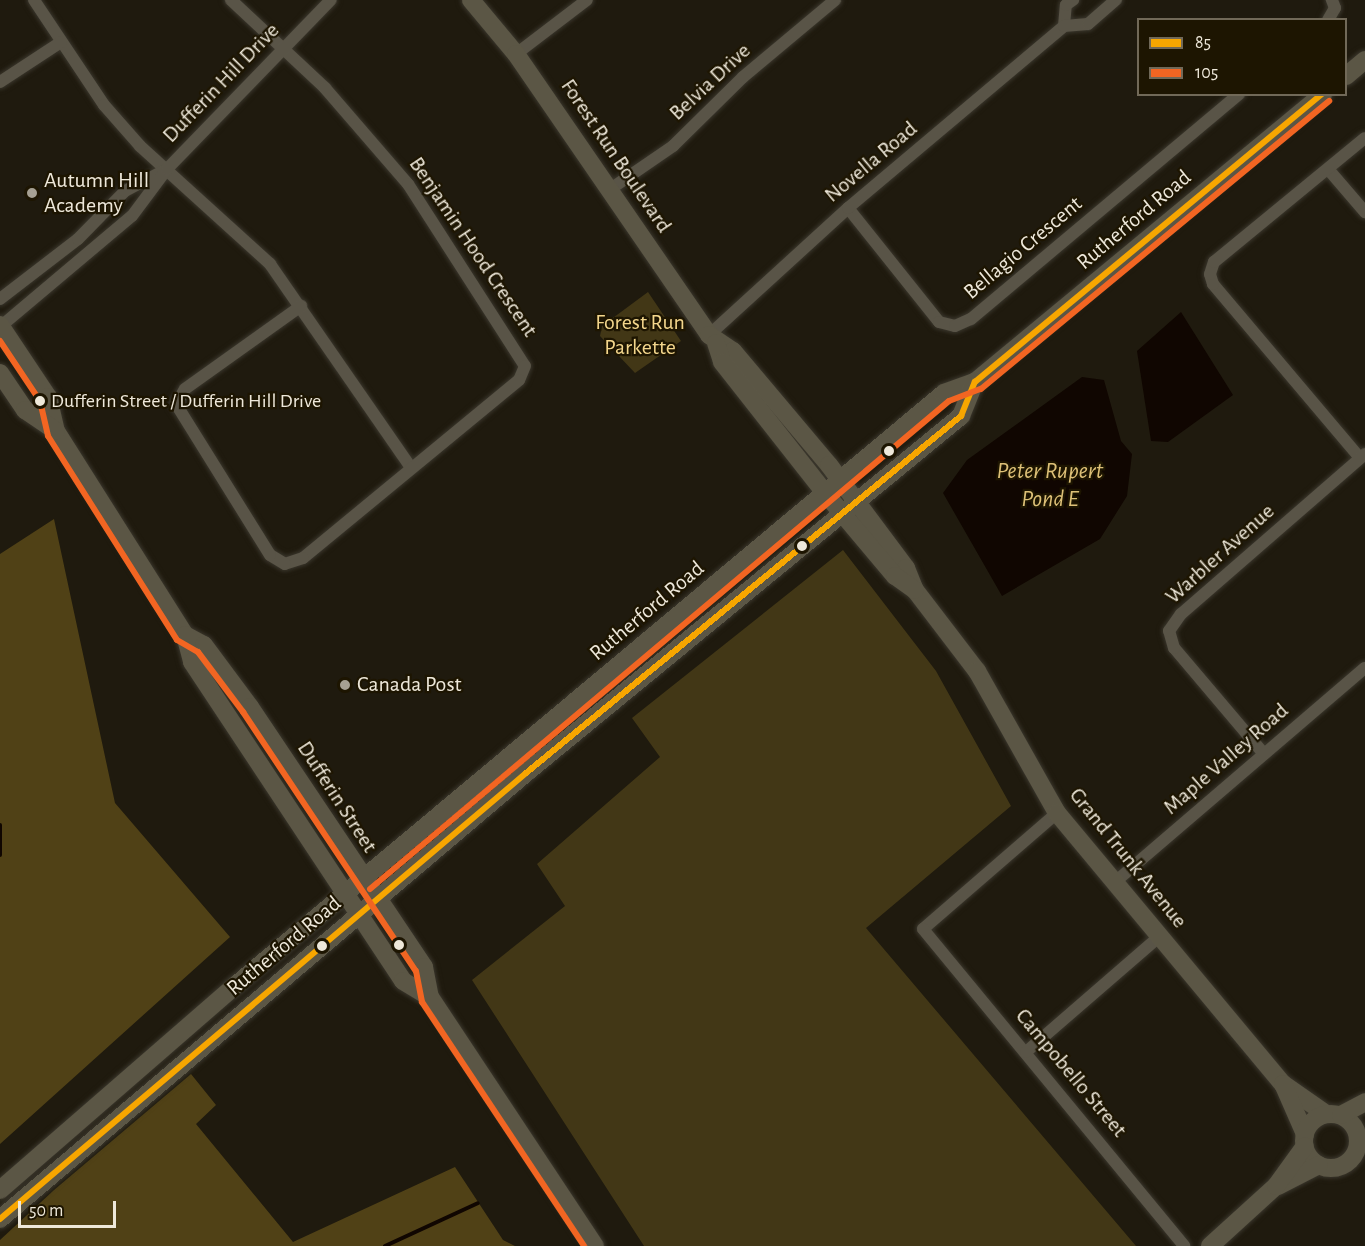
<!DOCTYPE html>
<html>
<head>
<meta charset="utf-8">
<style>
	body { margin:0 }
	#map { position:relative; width:1365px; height:1246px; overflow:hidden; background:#1f1a0e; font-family:"Alegreya Sans",sans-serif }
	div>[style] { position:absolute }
	.green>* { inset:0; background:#423716 }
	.forest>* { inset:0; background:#504116 }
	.water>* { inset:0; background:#100601 }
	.stream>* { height:4px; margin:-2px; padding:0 2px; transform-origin:2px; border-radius:2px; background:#100601 }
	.roads { filter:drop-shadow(0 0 2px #3a362c) drop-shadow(0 0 2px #3a362c) }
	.street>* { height:12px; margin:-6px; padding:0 6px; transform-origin:6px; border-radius:6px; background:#595447 }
	.secondary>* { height:18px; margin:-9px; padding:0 9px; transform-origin:9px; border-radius:9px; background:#5b5645 }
	.secondary>.ring { margin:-9px; padding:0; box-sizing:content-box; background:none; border:18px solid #5b5645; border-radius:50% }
	.bus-1>* { height:6px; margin:-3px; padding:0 3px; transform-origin:3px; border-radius:3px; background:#f7a600 }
	.bus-2>* { height:6px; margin:-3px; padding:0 3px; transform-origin:3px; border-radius:3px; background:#f26522 }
	.dots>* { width:16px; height:16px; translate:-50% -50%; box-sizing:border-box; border:3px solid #1d1501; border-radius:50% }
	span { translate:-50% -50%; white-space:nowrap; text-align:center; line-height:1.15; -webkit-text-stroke:4.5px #1d1501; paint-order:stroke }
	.bus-label { font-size:20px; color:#eee8da }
	.left { translate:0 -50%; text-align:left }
	.street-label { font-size:22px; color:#eee8da }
	.poi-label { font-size:22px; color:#eee8da }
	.park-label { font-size:22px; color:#f3d68c }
	.water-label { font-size:24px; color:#ddc077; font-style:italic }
	.legend { position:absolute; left:1137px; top:18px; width:210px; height:78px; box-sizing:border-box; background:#1d1501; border:2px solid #716958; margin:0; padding:8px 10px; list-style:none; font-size:18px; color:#eee8da }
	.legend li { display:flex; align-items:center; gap:12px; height:30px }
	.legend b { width:30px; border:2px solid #716958 }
	.scale { position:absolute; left:18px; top:1201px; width:98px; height:27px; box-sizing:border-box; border:3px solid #eee8da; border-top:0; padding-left:8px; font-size:18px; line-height:21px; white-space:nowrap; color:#eee8da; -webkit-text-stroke:4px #1d1501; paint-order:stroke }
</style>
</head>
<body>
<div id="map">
	<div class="green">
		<div style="clip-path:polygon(648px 292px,681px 341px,635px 373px,600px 336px,602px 326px)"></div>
		<div style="clip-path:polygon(843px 550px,936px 671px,1011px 806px,866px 928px,1136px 1246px,644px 1246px,472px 980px,565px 906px,537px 864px,660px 757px,632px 718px)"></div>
	</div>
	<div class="forest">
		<div style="clip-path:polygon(54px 519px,115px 803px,230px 937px,0 1144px,0 554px)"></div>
		<div style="clip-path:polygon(191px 1074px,216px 1105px,196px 1124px,293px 1242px,455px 1167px,503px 1240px,515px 1246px,0 1246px,0 1240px,54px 1190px)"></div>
	</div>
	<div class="water">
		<div style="clip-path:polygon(1181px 312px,1233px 395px,1168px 442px,1151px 441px,1137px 351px)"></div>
		<div style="clip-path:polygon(1082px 377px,1104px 380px,1121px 441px,1132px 454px,1127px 496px,1100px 539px,1002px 596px,943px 493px,967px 460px)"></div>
	</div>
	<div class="stream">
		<div style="left:0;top:825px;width:30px;rotate:90deg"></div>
		<div style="left:385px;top:1246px;width:102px;rotate:-24.8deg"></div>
	</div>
	<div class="roads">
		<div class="street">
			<div style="left:34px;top:0;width:126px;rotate:56.3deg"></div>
			<div style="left:104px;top:105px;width:55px;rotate:48.7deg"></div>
			<div style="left:140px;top:146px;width:176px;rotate:42.2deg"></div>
			<div style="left:270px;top:264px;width:248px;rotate:55.3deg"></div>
			<div style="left:231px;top:0;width:129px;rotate:43.1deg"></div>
			<div style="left:325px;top:88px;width:127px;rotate:49.2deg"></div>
			<div style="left:408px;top:184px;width:216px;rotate:57.3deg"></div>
			<div style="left:525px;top:366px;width:15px;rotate:113deg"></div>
			<div style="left:519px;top:380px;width:280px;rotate:140.5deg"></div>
			<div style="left:303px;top:558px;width:19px;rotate:162deg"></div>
			<div style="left:285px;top:564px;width:17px;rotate:-149deg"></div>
			<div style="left:270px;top:555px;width:178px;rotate:-121.9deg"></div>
			<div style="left:176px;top:404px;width:17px;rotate:-59deg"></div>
			<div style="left:185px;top:389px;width:143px;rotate:-35.6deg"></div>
			<div style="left:1328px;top:20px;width:14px;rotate:-60deg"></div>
			<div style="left:1335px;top:8px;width:9px;rotate:-111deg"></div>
			<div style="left:1064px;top:26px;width:21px;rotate:-85deg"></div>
			<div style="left:1066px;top:5px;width:9px;rotate:-36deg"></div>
			<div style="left:516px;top:54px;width:89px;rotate:-37.3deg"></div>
			<div style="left:0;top:82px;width:73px;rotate:-33.3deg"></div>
			<div style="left:1328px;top:169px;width:57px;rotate:49.3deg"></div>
			<div style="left:609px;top:190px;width:78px;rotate:-34.5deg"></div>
			<div style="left:673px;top:146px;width:98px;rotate:-44.6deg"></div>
			<div style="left:743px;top:77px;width:120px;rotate:-39.9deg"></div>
			<div style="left:848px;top:208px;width:146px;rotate:51.4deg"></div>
			<div style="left:939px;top:322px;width:16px;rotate:14deg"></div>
			<div style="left:955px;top:326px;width:17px;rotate:-24deg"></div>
			<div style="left:971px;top:319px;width:350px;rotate:-40deg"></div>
			<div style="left:0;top:299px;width:98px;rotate:-37.6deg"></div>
			<div style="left:78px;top:239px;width:67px;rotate:-45.6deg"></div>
			<div style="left:125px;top:191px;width:43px;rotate:-27.8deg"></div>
			<div style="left:0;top:327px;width:172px;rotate:-40.1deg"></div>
			<div style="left:132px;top:216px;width:59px;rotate:-53.3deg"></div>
			<div style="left:167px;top:169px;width:235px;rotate:-45.9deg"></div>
			<div style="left:709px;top:335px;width:188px;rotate:-42.4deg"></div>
			<div style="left:848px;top:208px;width:282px;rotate:-40.1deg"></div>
			<div style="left:1064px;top:26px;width:24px;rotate:-5deg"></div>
			<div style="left:1088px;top:24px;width:37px;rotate:-41deg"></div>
			<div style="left:1360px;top:458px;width:228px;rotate:-130.2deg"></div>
			<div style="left:1213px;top:284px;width:10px;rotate:-107deg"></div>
			<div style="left:1210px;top:274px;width:13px;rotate:-72deg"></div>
			<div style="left:1214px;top:262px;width:195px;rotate:-39.4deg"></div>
			<div style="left:1264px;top:754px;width:139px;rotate:-130.3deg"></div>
			<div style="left:1174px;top:648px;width:18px;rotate:-106deg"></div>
			<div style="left:1169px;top:631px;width:21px;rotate:-55deg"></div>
			<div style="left:1181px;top:614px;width:244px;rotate:-41deg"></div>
			<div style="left:1057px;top:813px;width:177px;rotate:139.1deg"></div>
			<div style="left:923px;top:929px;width:411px;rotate:50.5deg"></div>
			<div style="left:1115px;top:882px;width:329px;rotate:-40.6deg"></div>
			<div style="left:1026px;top:1052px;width:177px;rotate:-40.9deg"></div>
		</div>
		<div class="secondary">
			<div style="left:471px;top:0;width:70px;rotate:50.2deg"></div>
			<div style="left:516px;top:54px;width:341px;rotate:55.5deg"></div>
			<div style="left:709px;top:335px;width:29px;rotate:34deg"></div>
			<div style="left:733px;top:351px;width:149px;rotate:49.9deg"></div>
			<div style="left:829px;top:465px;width:129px;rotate:53.2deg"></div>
			<div style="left:906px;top:568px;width:24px;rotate:68deg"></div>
			<div style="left:915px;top:590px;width:102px;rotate:52.6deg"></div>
			<div style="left:977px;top:671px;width:163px;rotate:60.6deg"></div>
			<div style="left:1057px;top:813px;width:353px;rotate:50.2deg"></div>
			<div style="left:1283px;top:1084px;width:52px;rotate:34.9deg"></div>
			<div style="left:1346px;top:76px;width:25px;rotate:-40deg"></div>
			<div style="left:0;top:325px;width:87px;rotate:56.3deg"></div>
			<div style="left:48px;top:397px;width:35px;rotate:77deg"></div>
			<div style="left:56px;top:431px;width:241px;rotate:57.7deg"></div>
			<div style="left:185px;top:635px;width:28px;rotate:75deg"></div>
			<div style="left:192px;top:662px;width:382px;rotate:56.5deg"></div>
			<div style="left:403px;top:981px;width:31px;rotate:31deg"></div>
			<div style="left:716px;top:343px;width:20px;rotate:72deg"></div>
			<div style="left:722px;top:362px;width:167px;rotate:51.8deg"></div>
			<div style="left:825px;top:493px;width:109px;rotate:49.9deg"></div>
			<div style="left:895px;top:576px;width:24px;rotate:35deg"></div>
			<div style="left:0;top:373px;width:45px;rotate:56deg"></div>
			<div style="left:25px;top:410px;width:37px;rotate:34deg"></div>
			<div style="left:185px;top:635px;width:21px;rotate:28deg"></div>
			<div style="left:204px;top:645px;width:77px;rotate:53.4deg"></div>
			<div style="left:250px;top:707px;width:313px;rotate:56.2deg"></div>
			<div style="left:424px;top:967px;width:31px;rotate:79deg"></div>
			<div style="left:430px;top:997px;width:299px;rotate:56.5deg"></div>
			<div style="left:1283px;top:1084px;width:55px;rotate:66.3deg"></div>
			<div class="ring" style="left:1304px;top:1114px;width:36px;height:36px"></div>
			<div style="left:1341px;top:1115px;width:27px;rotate:-28deg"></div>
			<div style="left:1278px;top:1186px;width:46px;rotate:-27.1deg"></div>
			<div style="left:0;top:1190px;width:314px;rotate:-41deg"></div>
			<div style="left:237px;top:984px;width:921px;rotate:-39.89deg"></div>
			<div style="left:944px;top:393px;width:33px;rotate:-20deg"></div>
			<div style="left:975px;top:382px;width:452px;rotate:-39.6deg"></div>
			<div style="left:0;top:1219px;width:690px;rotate:-40.29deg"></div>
			<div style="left:526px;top:773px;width:563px;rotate:-39.38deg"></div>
			<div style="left:961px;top:416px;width:37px;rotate:-68deg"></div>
			<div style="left:1210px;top:1246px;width:89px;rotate:-42.3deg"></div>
			<div style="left:1276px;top:1186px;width:49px;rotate:-54.1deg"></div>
		</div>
	</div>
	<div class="bus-1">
		<div style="left:0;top:1219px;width:690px;rotate:-40.29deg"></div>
		<div style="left:526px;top:773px;width:563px;rotate:-39.38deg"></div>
		<div style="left:961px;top:416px;width:37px;rotate:-68deg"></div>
		<div style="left:975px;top:382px;width:451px;rotate:-39.7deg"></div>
	</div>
	<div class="bus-2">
		<div style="left:0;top:341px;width:72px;rotate:56.3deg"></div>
		<div style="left:40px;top:401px;width:36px;rotate:77deg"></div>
		<div style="left:48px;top:436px;width:241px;rotate:57.7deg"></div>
		<div style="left:177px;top:640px;width:24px;rotate:30deg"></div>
		<div style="left:198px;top:652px;width:75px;rotate:53.1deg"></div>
		<div style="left:243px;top:712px;width:311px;rotate:56.3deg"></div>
		<div style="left:416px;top:971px;width:32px;rotate:79deg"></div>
		<div style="left:422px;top:1002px;width:293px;rotate:56.4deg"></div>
		<div style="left:370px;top:889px;width:757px;rotate:-40.13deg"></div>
		<div style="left:949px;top:401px;width:34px;rotate:-21deg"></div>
		<div style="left:981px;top:389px;width:452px;rotate:-39.6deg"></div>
	</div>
	<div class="dots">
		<div style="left:32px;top:193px;background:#a6a093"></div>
		<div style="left:40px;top:401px;background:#eee8da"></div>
		<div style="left:889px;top:451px;background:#eee8da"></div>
		<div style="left:802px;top:546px;background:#eee8da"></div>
		<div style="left:345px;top:685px;background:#a6a093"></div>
		<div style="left:399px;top:945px;background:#eee8da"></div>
		<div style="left:322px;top:946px;background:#eee8da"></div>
	</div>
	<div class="bus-label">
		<span class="left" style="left:51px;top:401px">Dufferin Street / Dufferin Hill Drive</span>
	</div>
	<div class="street-label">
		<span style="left:710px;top:82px;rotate:-43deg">Belvia Drive</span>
		<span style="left:221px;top:83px;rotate:-46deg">Dufferin Hill Drive</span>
		<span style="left:616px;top:156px;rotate:56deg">Forest Run Boulevard</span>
		<span style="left:871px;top:162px;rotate:-40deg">Novella Road</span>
		<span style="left:1134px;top:220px;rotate:-40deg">Rutherford Road</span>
		<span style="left:473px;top:247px;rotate:56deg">Benjamin Hood Crescent</span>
		<span style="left:1023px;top:248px;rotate:-40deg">Bellagio Crescent</span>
		<span style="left:1220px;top:554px;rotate:-42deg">Warbler Avenue</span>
		<span style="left:647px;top:611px;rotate:-40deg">Rutherford Road</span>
		<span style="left:1226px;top:759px;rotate:-41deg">Maple Valley Road</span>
		<span style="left:337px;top:797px;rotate:57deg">Dufferin Street</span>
		<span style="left:1128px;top:858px;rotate:51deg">Grand Trunk Avenue</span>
		<span style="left:284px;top:946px;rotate:-40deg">Rutherford Road</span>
		<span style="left:1071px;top:1073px;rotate:50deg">Campobello Street</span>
	</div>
	<div class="poi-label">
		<span class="left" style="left:44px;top:193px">Autumn Hill<br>Academy</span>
		<span class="left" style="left:357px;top:685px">Canada Post</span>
	</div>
	<div class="park-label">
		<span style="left:640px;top:335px">Forest Run<br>Parkette</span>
	</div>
	<div class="water-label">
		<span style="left:1050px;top:486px">Peter Rupert<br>Pond E</span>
	</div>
	<ul class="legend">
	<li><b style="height:8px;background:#f7a600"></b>85</li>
	<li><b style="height:8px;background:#f26522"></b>105</li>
	</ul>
	<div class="scale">50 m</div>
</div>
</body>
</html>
